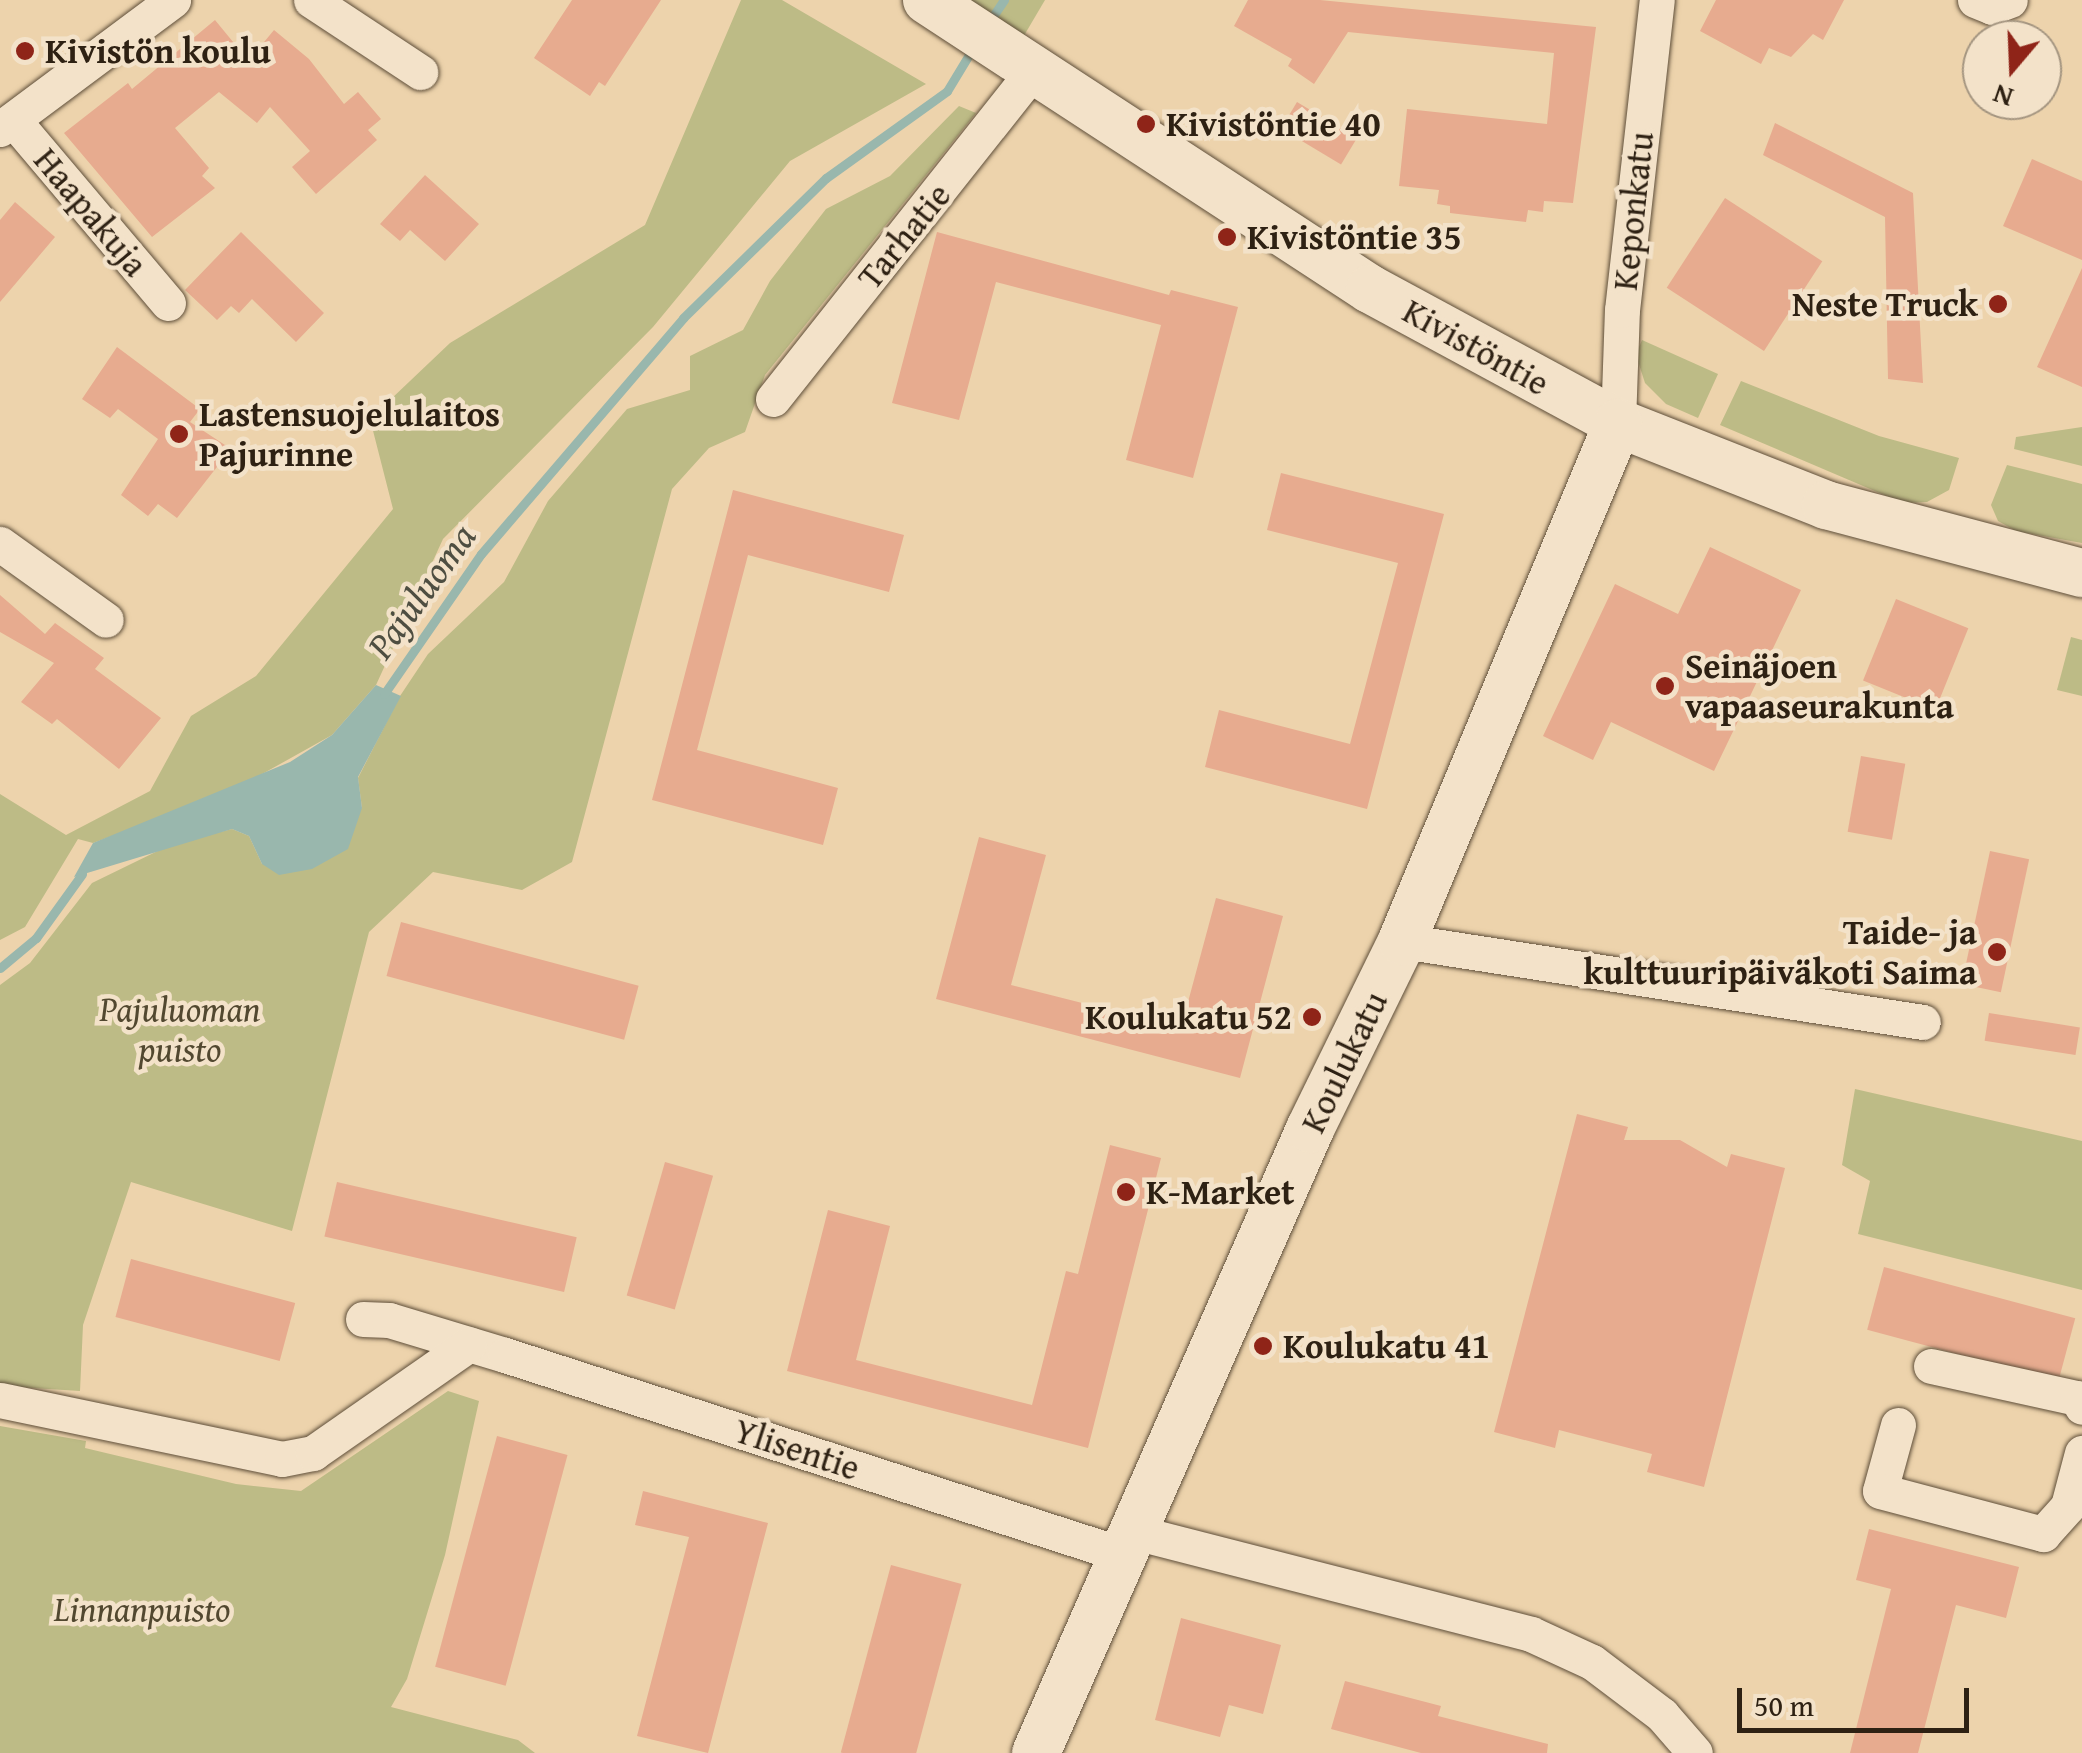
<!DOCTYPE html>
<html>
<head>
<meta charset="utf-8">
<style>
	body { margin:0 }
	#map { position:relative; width:2082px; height:1753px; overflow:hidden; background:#edd3ac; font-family:"Gentium Book Plus",serif }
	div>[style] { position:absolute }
	.green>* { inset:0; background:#bdbb86 }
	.water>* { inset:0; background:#99b7ad }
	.stream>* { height:9px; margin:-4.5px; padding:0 4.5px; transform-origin:4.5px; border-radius:4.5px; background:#99b7ad }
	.building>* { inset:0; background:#e7ab8f; transform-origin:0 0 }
	.roads { filter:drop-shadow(0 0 2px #5e4e39) drop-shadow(0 0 2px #5e4e39) }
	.street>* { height:35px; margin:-17.5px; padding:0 17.5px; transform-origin:17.5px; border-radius:17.5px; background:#f3e2c9 }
	.secondary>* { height:48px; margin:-24px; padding:0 24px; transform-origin:24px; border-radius:24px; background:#f3e2c9 }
	.dots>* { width:28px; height:28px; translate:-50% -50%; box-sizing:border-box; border:5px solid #f3e2c9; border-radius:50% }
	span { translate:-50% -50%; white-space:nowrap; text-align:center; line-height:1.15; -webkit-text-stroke:9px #f3e2c9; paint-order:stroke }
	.poi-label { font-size:35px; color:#2e2113; font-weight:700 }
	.left { translate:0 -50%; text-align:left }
	.right { translate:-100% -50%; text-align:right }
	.street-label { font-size:35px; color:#2e2113 }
	.park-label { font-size:35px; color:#524830; font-style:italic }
	.water-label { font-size:38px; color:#4e4e41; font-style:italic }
	.north { position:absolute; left:1962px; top:20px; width:100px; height:100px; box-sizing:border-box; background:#f3e2c9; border:2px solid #a49580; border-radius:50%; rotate:199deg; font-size:28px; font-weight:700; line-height:40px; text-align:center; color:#2e2113 }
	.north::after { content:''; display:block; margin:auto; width:35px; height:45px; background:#8f2418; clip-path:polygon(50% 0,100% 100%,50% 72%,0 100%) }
	.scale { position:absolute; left:1737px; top:1688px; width:232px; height:45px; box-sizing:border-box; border:5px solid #2e2113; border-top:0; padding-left:12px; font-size:30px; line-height:35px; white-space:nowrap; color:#2e2113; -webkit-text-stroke:8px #f3e2c9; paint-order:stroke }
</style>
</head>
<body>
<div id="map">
	<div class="green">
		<div style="clip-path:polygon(741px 0,782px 0,926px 84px,790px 161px,653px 327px,443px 539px,376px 685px,332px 735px,230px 792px,93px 843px,78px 839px,25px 927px,0 940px,0 794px,66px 835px,150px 791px,191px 716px,256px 676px,393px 509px,370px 419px,450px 343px,645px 225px)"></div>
		<div style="clip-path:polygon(963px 0,1045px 0,1022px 39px)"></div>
		<div style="clip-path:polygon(959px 106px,976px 113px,765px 375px,745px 432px,709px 448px,672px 489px,572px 862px,522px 890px,433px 872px,369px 932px,292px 1231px,131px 1182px,83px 1325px,80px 1391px,0 1386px,0 985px,30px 963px,92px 883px,172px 844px,232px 829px,249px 836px,262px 864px,362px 808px,358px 778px,400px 696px,428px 654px,504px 582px,548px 501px,627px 409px,690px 390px,690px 356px,743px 330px,770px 281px,826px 209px,890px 176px)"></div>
		<div style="clip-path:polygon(1642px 340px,1718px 374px,1698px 418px,1666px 404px,1645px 383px,1636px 355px)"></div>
		<div style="clip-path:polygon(1741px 381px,1879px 436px,1959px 458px,1949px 490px,1927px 502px,1903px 503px,1720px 425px)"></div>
		<div style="clip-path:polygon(2082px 427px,2082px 466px,2014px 449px,2016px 437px)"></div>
		<div style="clip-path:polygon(2007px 465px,2082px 484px,2082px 543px,2016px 531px,1998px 521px,1991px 505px)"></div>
		<div style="clip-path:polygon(2071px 637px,2082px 640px,2082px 696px,2057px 690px)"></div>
		<div style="clip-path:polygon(1855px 1089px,2082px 1141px,2082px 1290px,1858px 1234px,1870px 1181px,1842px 1165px)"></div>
		<div style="clip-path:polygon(448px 1391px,479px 1401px,445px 1555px,407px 1679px,391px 1707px,518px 1740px,535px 1753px,0 1753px,0 1426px,86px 1441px,85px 1448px,236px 1484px,301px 1491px)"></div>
	</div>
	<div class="water">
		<div style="clip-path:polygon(376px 685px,401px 696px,358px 777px,362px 808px,348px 849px,312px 869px,279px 875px,262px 864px,249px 836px,232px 829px,74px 877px,93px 843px,290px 762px,332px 735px)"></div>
	</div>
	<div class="stream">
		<div style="left:989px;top:22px;width:27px;rotate:-56deg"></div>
		<div style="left:384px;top:694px;width:170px;rotate:-55.3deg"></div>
		<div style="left:481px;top:554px;width:311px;rotate:-49.4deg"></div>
		<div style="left:683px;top:318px;width:200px;rotate:-44.4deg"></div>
		<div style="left:826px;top:178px;width:149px;rotate:-35.7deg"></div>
		<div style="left:947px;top:91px;width:50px;rotate:-58.8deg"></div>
		<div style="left:0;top:968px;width:47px;rotate:-39.8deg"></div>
		<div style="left:36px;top:938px;width:79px;rotate:-54.3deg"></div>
	</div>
	<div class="building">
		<div style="clip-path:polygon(572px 0,661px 0,605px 86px,599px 82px,590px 96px,534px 58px)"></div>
		<div style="clip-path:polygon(1248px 0,1320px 0,1596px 27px,1573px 203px,1544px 201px,1543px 212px,1528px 210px,1526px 222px,1500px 219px,1450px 213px,1450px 206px,1437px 204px,1439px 190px,1399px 186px,1407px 109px,1547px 124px,1554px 53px,1348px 32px,1314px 84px,1288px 66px,1292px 59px,1234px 26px)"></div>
		<div style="clip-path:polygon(1716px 0,1844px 0,1823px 40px,1813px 34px,1791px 57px,1769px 48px,1761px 64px,1700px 31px)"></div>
		<div style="clip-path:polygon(215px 20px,238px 48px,246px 42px,255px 53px,274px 30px,309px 59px,344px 104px,358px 92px,381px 119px,368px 130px,377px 140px,316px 194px,292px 167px,310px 151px,270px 107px,257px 123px,219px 92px,175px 128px,209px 168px,202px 176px,215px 188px,152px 237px,64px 133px,128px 83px,132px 89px)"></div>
		<div style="left:1297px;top:102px;width:70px;height:31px;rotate:31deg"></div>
		<div style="clip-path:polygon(1775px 123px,1913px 193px,1923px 383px,1888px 379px,1885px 217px,1763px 155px)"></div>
		<div style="clip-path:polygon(2032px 159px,2082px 181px,2082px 260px,2003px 226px)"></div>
		<div style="clip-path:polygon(425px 175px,479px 224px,445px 261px,410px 230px,400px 241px,380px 224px)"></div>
		<div style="left:1725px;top:198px;width:116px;height:107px;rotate:33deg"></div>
		<div style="clip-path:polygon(15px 202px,55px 237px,0 302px,0 220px)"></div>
		<div style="clip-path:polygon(241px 232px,324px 313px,296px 342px,252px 299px,239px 313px,231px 306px,217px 320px,185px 290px)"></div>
		<div style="clip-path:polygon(937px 232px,1169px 295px,1171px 290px,1238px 307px,1193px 478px,1126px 460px,1161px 325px,996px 282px,959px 420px,892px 403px)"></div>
		<div style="clip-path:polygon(2082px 268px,2082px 387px,2037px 367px)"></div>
		<div style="clip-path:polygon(117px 347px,200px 409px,190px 422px,231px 449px,177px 518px,158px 504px,148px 516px,121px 495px,158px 439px,118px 409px,110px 418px,82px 399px)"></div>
		<div style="clip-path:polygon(1281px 473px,1444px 514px,1367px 809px,1205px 767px,1219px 710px,1350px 744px,1398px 563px,1267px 530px)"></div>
		<div style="clip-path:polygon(733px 490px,904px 535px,889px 592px,748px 555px,697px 750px,838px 788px,823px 845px,652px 800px)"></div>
		<div style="clip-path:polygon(1710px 547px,1801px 590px,1714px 771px,1611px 722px,1593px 760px,1543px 736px,1615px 584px,1678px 614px)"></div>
		<div style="clip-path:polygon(0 595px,45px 634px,55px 623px,104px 658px,95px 669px,161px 718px,119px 769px,57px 719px,52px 724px,21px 702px,54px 663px,0 632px)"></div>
		<div style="left:1896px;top:599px;width:78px;height:88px;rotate:22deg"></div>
		<div style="left:1861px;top:756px;width:45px;height:77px;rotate:10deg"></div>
		<div style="clip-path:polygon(979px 837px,1046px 855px,1011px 985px,1181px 1028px,1216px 898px,1283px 916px,1240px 1078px,936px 999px)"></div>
		<div style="left:1990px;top:851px;width:40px;height:136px;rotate:12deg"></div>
		<div style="left:401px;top:922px;width:246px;height:56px;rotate:15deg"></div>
		<div style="left:1989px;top:1013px;width:92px;height:28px;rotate:9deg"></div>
		<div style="clip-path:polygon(1577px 1114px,1628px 1127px,1624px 1140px,1680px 1140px,1727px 1167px,1731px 1154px,1785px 1168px,1704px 1487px,1647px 1472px,1652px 1454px,1559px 1430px,1555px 1448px,1494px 1432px)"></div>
		<div style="clip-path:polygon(1110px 1145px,1161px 1158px,1088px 1448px,787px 1371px,828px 1210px,890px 1226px,856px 1360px,1032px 1405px,1066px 1271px,1078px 1274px)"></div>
		<div style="left:665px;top:1162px;width:50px;height:139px;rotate:16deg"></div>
		<div style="left:337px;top:1182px;width:246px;height:56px;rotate:13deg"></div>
		<div style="left:131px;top:1259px;width:170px;height:60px;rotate:15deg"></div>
		<div style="left:1884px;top:1267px;width:198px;height:65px;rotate:15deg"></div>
		<div style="left:497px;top:1436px;width:73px;height:239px;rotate:15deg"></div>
		<div style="clip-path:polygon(643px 1491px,768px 1523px,708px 1753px,637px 1736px,689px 1537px,635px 1525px)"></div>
		<div style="clip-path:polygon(1869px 1529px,2019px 1567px,2006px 1618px,1956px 1605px,1918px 1753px,1850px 1753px,1891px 1589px,1856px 1580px)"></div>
		<div style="left:891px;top:1565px;width:73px;height:194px;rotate:15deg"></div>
		<div style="clip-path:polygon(1181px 1618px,1281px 1645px,1263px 1714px,1229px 1705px,1220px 1737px,1155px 1720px)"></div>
		<div style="clip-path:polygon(1345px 1681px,1441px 1706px,1438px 1716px,1548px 1744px,1547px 1753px,1421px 1753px,1331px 1729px)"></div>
	</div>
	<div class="roads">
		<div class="street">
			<div style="left:311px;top:0;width:131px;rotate:33.4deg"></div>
			<div style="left:1975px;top:0;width:18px;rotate:22deg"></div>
			<div style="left:1992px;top:7px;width:19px;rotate:-21deg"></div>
			<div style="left:15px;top:122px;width:237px;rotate:49.8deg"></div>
			<div style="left:0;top:129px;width:216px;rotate:-36.7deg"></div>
			<div style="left:773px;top:399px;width:419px;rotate:-51.6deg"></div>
			<div style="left:1618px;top:423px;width:113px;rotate:-88deg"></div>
			<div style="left:1622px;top:310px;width:312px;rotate:-83.6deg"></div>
			<div style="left:0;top:544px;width:130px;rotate:35.6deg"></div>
			<div style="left:1402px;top:941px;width:527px;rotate:8.84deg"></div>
			<div style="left:363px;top:1319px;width:26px;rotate:2deg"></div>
			<div style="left:389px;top:1320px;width:121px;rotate:16.8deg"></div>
			<div style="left:505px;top:1355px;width:651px;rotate:17.91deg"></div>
			<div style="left:1931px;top:1366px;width:149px;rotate:12.4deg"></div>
			<div style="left:2077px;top:1398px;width:10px;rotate:61deg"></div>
			<div style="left:0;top:1400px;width:288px;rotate:11.8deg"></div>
			<div style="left:282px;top:1459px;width:32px;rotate:-11deg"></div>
			<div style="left:313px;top:1453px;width:190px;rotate:-34.9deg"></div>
			<div style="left:1898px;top:1425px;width:68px;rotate:105.3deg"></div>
			<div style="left:1880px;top:1491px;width:169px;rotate:14.8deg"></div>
			<div style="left:2043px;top:1534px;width:38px;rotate:-48deg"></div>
			<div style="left:2068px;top:1506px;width:55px;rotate:-75.2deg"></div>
			<div style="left:1134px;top:1532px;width:410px;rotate:14.4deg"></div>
			<div style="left:1531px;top:1634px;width:67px;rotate:24.7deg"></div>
			<div style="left:1592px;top:1662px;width:88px;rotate:37.1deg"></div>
			<div style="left:1662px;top:1715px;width:50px;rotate:49deg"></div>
		</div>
		<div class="secondary">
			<div style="left:927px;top:0;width:529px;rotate:33.12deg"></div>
			<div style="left:1370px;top:289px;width:282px;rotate:28.4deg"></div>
			<div style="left:1618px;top:423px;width:224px;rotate:21.5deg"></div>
			<div style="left:1826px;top:505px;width:265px;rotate:14.9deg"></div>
			<div style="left:1036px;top:1753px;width:682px;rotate:-66.29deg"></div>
			<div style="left:1310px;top:1129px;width:209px;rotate:-63.9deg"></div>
			<div style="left:1402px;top:941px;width:561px;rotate:-67.36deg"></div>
		</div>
	</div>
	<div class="dots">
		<div style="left:25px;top:51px;background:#8f2418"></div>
		<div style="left:1146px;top:124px;background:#8f2418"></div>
		<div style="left:1227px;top:237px;background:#8f2418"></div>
		<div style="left:1998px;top:304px;background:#8f2418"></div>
		<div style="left:179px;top:434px;background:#8f2418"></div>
		<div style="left:1665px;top:686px;background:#8f2418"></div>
		<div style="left:1997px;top:952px;background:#8f2418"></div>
		<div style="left:1312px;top:1017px;background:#8f2418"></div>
		<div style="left:1126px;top:1192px;background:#8f2418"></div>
		<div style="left:1263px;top:1346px;background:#8f2418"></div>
	</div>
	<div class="poi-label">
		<span class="left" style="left:45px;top:51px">Kivistön koulu</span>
		<span class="left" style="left:1166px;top:124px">Kivistöntie 40</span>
		<span class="left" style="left:1247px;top:237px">Kivistöntie 35</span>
		<span class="right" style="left:1978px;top:304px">Neste Truck</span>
		<span class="left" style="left:199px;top:434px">Lastensuojelulaitos<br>Pajurinne</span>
		<span class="left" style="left:1685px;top:686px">Seinäjoen<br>vapaaseurakunta</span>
		<span class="right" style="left:1977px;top:952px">Taide- ja<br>kulttuuripäiväkoti Saima</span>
		<span class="right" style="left:1292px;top:1017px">Koulukatu 52</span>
		<span class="left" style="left:1146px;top:1192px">K-Market</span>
		<span class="left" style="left:1283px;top:1346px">Koulukatu 41</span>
	</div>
	<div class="street-label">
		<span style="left:1633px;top:211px;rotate:-84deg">Keponkatu</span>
		<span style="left:91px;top:212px;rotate:50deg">Haapakuja</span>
		<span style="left:904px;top:236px;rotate:-51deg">Tarhatie</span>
		<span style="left:1476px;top:347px;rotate:29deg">Kivistöntie</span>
		<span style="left:1344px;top:1062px;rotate:-64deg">Koulukatu</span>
		<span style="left:797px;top:1449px;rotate:18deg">Ylisentie</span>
	</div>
	<div class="park-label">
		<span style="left:180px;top:1029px">Pajuluoman<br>puisto</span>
		<span style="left:142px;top:1609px">Linnanpuisto</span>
	</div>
	<div class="water-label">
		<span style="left:421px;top:591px;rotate:-54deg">Pajuluoma</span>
	</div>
	<div class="north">N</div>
	<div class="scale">50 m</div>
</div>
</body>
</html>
